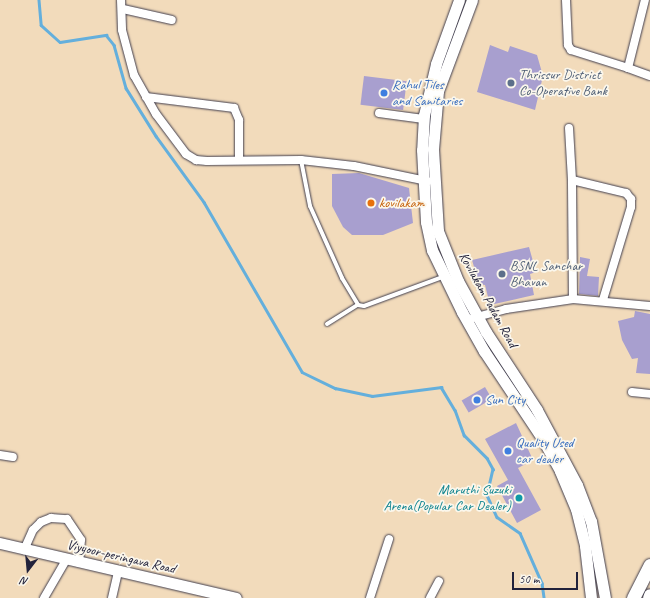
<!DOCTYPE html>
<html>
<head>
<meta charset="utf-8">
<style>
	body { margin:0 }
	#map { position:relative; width:650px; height:598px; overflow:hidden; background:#f2dbbb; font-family:Caveat,sans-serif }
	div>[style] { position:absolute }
	.stream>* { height:2.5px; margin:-1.25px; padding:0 1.25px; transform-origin:1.25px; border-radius:1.25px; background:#64afdc }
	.building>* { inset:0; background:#a89fcf; transform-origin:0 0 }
	.roads { filter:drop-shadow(0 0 1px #413e4e) drop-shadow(0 0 1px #413e4e) }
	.lane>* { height:4px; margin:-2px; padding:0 2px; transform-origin:2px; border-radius:2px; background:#fff }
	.street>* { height:8px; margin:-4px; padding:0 4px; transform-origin:4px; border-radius:4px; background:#fff }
	.secondary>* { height:11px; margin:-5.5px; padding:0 5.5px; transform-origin:5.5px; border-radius:5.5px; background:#fff }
	.primary>* { height:13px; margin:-6.5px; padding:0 6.5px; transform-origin:6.5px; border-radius:6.5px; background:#fff }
	.dots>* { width:11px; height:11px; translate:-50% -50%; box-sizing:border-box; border:2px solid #fbf7ec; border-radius:50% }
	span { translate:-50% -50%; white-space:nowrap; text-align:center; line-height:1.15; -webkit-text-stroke:3.5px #fbf7ec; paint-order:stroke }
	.service-label { font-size:14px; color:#4e5e75 }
	.left { translate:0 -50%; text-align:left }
	.shop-label { font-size:14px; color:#366cbe }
	.food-label { font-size:14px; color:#c56008 }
	.street-label { font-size:14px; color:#22223b }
	.culture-label { font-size:14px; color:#0d838f }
	.right { translate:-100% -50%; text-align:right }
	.north { position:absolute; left:8px; top:550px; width:40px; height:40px; -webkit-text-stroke:3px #fbf7ec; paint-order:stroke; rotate:196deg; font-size:11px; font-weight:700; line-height:16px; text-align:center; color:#22223b }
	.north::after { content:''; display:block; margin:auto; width:14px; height:18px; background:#22223b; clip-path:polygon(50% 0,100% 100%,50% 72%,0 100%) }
	.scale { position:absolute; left:512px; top:572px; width:66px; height:18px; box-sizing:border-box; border:2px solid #22223b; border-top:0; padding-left:5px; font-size:12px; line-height:14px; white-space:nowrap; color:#22223b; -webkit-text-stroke:3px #fbf7ec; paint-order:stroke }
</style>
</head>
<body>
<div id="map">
	<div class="stream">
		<div style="left:39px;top:0;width:25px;rotate:85deg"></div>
		<div style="left:41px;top:25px;width:25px;rotate:42deg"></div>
		<div style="left:60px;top:42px;width:47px;rotate:-8.7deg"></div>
		<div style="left:106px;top:35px;width:13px;rotate:51deg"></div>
		<div style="left:114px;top:45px;width:45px;rotate:74.4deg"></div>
		<div style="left:126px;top:88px;width:57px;rotate:58deg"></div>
		<div style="left:156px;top:136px;width:82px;rotate:54deg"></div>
		<div style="left:204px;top:202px;width:196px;rotate:60deg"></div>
		<div style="left:302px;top:372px;width:37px;rotate:26deg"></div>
		<div style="left:335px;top:388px;width:38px;rotate:12deg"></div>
		<div style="left:372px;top:396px;width:70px;rotate:-7.4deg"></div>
		<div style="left:441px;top:387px;width:27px;rotate:59deg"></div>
		<div style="left:455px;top:410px;width:27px;rotate:70deg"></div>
		<div style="left:464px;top:435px;width:33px;rotate:45deg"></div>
		<div style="left:487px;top:458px;width:13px;rotate:61deg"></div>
		<div style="left:493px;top:469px;width:27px;rotate:103deg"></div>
		<div style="left:487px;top:495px;width:24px;rotate:66deg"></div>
		<div style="left:497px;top:517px;width:28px;rotate:35deg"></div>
		<div style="left:520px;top:533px;width:55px;rotate:66.3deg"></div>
		<div style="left:542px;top:583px;width:15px;rotate:82deg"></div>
	</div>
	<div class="building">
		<div style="clip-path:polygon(490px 45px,508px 52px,510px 46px,537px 55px,543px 76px,535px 110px,477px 92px)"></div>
		<div style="left:364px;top:76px;width:43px;height:29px;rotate:7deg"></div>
		<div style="clip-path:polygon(359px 173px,409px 188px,413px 223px,383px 235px,352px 235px,343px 227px,332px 206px,332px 174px)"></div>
		<div style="clip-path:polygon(529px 247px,536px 272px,530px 274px,534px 295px,490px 305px,485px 285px,479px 284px,472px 260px)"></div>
		<div style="clip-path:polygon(580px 257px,590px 259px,587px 276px,599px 277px,598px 296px,579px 294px)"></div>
		<div style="clip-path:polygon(635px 311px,650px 314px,650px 374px,636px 373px,638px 358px,632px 359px,622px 340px,618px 321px,634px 317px)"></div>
		<div style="left:485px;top:387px;width:14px;height:27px;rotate:60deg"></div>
		<div style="clip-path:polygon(516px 423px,533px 460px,518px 468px,541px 510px,517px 523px,497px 486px,508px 480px,485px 439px)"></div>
	</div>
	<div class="roads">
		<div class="lane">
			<div style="left:301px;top:160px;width:47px;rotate:78.9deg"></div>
			<div style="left:310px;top:206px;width:79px;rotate:66deg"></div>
			<div style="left:342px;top:278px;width:31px;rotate:59deg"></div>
			<div style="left:358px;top:305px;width:6px;rotate:9deg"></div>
			<div style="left:364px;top:306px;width:84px;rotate:-20.2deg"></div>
			<div style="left:327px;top:324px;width:36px;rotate:-32deg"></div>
		</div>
		<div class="street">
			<div style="left:121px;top:0;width:30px;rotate:88deg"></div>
			<div style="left:122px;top:30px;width:47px;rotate:75.1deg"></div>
			<div style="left:134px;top:75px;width:45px;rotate:60.6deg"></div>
			<div style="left:156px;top:114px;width:50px;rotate:53.1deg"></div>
			<div style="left:186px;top:154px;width:12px;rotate:31deg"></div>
			<div style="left:196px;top:160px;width:11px;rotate:5deg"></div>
			<div style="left:207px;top:161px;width:94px;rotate:-0.6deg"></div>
			<div style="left:301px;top:160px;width:53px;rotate:6.5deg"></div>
			<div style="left:354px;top:166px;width:75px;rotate:11.6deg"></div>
			<div style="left:566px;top:0;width:45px;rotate:87.5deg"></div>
			<div style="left:568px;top:45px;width:6px;rotate:59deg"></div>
			<div style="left:571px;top:50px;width:60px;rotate:17.5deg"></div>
			<div style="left:628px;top:68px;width:70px;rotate:-76deg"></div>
			<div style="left:123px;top:9px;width:50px;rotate:12.7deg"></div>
			<div style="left:628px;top:68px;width:23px;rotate:20deg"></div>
			<div style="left:146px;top:97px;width:89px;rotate:7.1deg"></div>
			<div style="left:234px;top:108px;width:13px;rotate:67deg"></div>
			<div style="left:239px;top:120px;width:40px;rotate:90deg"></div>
			<div style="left:379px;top:113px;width:45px;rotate:7.6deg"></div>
			<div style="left:569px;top:128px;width:52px;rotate:86.7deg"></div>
			<div style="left:573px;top:299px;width:119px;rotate:-90.5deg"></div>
			<div style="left:572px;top:180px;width:56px;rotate:13.5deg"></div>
			<div style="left:626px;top:193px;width:8px;rotate:50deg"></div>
			<div style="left:631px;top:199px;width:8px;rotate:90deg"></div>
			<div style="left:631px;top:207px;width:97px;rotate:106.8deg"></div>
			<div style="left:473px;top:318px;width:34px;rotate:-15deg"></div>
			<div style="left:506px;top:309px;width:68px;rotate:-8.5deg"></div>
			<div style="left:573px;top:299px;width:77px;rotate:5.2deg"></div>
			<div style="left:632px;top:392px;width:18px;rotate:6deg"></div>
			<div style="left:0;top:455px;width:13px;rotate:9deg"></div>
			<div style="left:24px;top:550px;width:22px;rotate:-66deg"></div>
			<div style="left:33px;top:530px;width:11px;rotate:-45deg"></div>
			<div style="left:41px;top:522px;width:11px;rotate:-22deg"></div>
			<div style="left:51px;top:518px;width:16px;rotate:4deg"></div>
			<div style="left:67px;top:519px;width:25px;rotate:56deg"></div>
			<div style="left:81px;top:540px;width:23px;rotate:95deg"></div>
			<div style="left:44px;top:598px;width:44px;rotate:-59.9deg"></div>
			<div style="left:112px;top:598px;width:27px;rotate:-77deg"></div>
			<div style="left:370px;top:598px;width:62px;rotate:-72.1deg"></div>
			<div style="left:430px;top:598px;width:19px;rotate:-62deg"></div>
		</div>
		<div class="secondary">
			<div style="left:459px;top:0;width:68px;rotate:109.8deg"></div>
			<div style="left:436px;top:64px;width:52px;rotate:103.2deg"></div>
			<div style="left:424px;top:115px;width:35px;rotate:93deg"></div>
			<div style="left:422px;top:150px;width:72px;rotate:86.8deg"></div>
			<div style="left:426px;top:222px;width:29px;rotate:78deg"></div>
			<div style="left:432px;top:250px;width:69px;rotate:64.2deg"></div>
			<div style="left:462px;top:312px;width:45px;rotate:60.6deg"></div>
			<div style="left:484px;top:351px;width:105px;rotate:56.3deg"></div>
			<div style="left:542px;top:438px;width:38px;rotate:61deg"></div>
			<div style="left:560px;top:471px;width:41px;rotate:67.2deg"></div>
			<div style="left:576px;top:509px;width:38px;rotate:76deg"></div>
			<div style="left:585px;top:546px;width:52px;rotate:83.4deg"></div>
			<div style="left:472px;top:0;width:97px;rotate:110.5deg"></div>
			<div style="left:438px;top:91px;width:58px;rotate:94.9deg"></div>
			<div style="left:433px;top:149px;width:82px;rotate:86.5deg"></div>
			<div style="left:438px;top:231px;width:54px;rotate:68.2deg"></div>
			<div style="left:458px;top:281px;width:58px;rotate:61.2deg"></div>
			<div style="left:486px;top:332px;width:93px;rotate:56.8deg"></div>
			<div style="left:537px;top:410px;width:85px;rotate:61.9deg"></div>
			<div style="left:577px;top:485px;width:39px;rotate:69deg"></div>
			<div style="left:591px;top:521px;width:78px;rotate:79.7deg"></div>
			<div style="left:0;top:543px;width:242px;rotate:13.1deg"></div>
		</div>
		<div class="primary">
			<div style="left:633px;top:598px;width:37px;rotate:-63deg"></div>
			<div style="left:649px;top:598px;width:3px;rotate:-72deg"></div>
		</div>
	</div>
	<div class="dots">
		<div style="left:511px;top:83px;background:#5c6f8a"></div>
		<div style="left:384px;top:93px;background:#3f7fe0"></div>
		<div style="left:371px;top:203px;background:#e8710a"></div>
		<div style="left:502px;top:274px;background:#5c6f8a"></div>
		<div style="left:477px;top:400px;background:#3f7fe0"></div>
		<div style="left:508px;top:451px;background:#3f7fe0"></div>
		<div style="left:519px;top:498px;background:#0f9aa8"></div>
	</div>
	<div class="service-label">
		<span class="left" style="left:519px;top:83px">Thrissur District<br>Co-Operative Bank</span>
		<span class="left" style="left:510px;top:274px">BSNL Sanchar<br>Bhavan</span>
	</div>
	<div class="shop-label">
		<span class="left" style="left:392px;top:93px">Rahul Tiles<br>and Sanitaries</span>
		<span class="left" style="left:485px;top:400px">Sun City</span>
		<span class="left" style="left:516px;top:451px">Quality Used<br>car dealer</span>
	</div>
	<div class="food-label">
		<span class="left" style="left:379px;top:203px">kovilakam</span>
	</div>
	<div class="street-label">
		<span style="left:488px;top:300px;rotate:61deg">Kovilakam Padam Road</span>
		<span style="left:121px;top:557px;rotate:13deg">Viyyoor-peringava Road</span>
	</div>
	<div class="culture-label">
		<span class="right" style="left:511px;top:498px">Maruthi Suzuki<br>Arena(Popular Car Dealer)</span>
	</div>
	<div class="north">N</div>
	<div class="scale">50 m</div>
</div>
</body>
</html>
